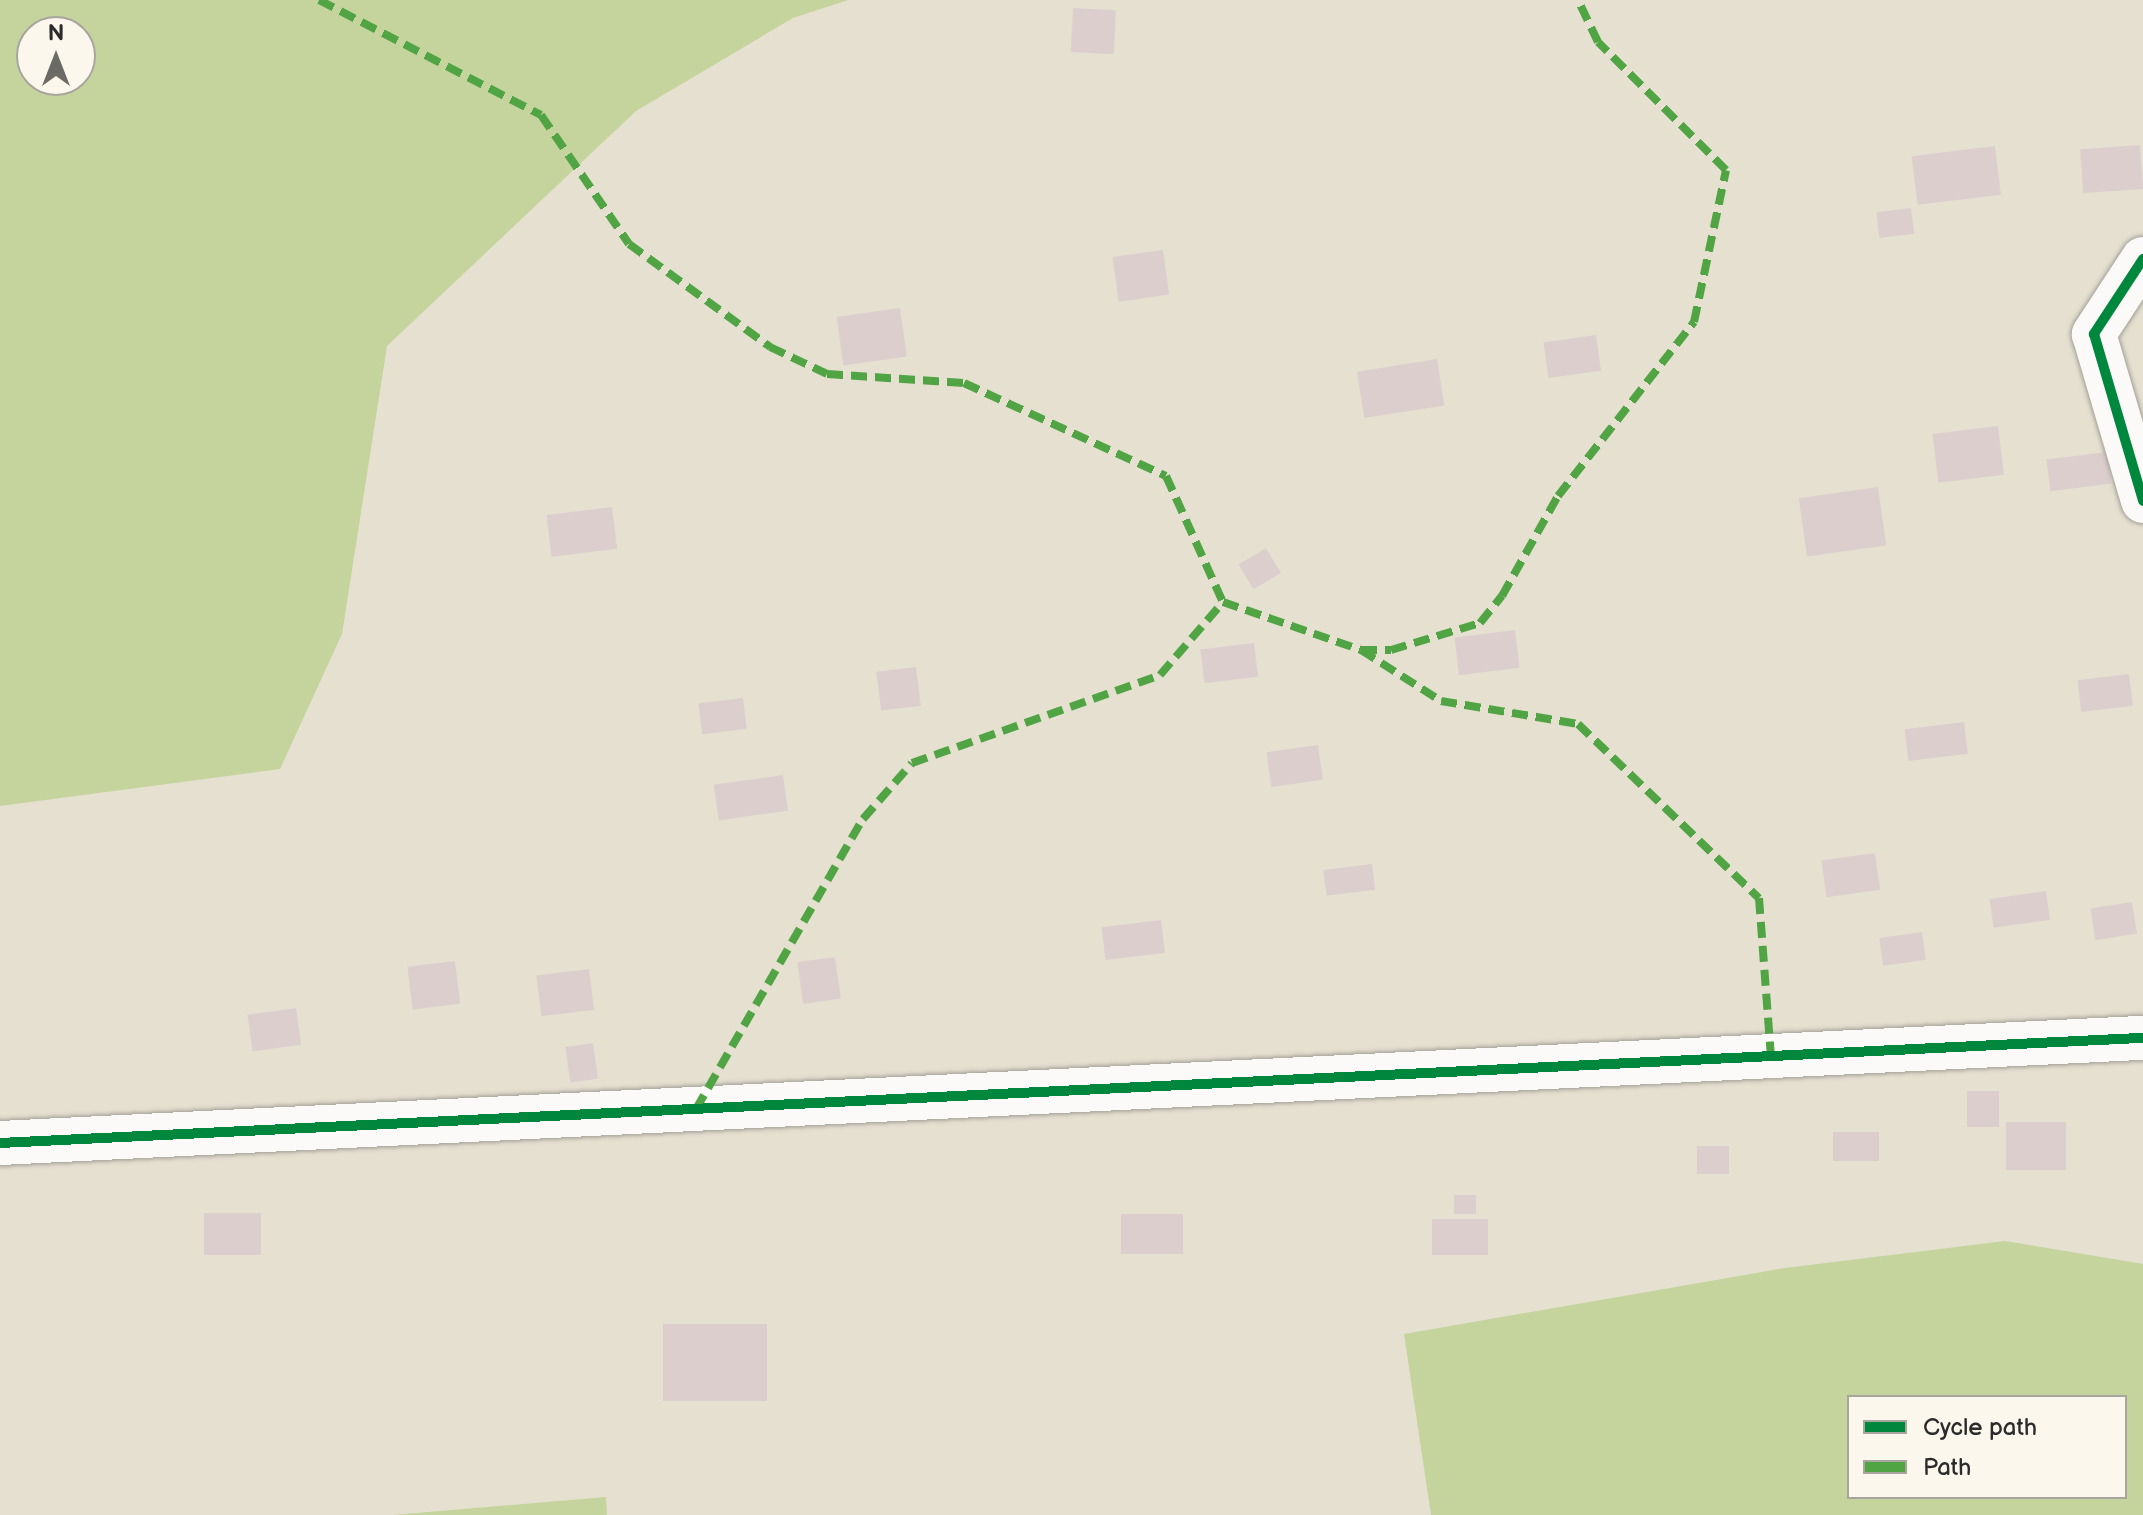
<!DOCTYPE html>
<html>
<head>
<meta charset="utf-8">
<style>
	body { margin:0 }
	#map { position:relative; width:2143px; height:1515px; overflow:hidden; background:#e5e0d0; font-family:"Balsamiq Sans",sans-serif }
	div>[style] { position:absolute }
	.green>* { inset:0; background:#c5d49d }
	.building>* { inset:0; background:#ddcece; transform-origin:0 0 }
	.roads { filter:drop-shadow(0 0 2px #a29f96) drop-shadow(0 0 2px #a29f96) }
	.minor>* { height:44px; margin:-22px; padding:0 22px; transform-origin:22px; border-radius:22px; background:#fbfaf8 }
	.quiet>* { height:8px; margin-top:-4px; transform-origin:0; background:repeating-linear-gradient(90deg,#51a443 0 16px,transparent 0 24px) }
	.cycleway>* { height:10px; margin:-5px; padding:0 5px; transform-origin:5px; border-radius:5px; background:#00873e }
	span { translate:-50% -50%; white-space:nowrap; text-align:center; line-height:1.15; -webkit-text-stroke:8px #fbf7ec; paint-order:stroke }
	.legend { position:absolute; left:1847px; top:1395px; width:280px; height:104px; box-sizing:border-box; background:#fbf7ec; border:2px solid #a8a59f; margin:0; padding:10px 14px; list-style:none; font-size:24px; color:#2b2b2b }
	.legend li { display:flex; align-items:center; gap:16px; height:40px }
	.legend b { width:40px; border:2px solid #a8a59f }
	.north { position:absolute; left:16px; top:16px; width:80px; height:80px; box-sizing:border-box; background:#fbf7ec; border:2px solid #a8a59f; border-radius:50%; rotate:0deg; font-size:22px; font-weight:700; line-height:32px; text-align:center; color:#2b2b2b }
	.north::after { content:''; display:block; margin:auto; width:28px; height:36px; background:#6c6a65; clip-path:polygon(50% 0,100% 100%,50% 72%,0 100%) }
</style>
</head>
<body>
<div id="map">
	<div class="green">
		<div style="clip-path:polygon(evenodd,0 0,848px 0,793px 18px,636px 111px,387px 346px,342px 634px,280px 769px,0 806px,0 0,32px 32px,80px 32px,80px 80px,32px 80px,32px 32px)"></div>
		<div style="clip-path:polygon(evenodd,2005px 1241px,2143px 1264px,2143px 1515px,1431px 1515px,1404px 1334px,1785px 1268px,2005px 1241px,2125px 1397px,2125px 1497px,1849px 1497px,1849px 1397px,2125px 1397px)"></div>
		<div style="clip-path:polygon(606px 1497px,607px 1515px,393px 1515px)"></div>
	</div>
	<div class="building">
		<div style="left:1073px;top:8px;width:43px;height:44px;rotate:3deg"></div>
		<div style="left:2140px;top:145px;width:44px;height:60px;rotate:86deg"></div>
		<div style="left:1995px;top:146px;width:49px;height:84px;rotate:83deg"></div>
		<div style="left:1911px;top:208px;width:26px;height:35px;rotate:83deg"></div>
		<div style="left:1163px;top:250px;width:45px;height:51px;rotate:82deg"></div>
		<div style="left:900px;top:308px;width:49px;height:64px;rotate:82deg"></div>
		<div style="left:1596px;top:335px;width:36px;height:53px;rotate:82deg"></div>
		<div style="left:1437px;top:359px;width:47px;height:81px;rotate:81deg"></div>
		<div style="left:1998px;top:426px;width:49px;height:66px;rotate:83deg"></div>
		<div style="left:2107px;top:452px;width:32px;height:61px;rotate:83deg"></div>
		<div style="left:1878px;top:487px;width:59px;height:80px;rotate:82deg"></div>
		<div style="left:612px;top:507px;width:42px;height:66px;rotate:83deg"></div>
		<div style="left:1266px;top:548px;width:29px;height:32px;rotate:59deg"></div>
		<div style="left:1515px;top:630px;width:38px;height:61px;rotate:83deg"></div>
		<div style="left:1254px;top:643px;width:34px;height:54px;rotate:83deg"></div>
		<div style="left:916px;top:667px;width:39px;height:40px;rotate:83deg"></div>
		<div style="left:2129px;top:674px;width:32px;height:52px;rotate:83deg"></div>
		<div style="left:743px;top:698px;width:31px;height:45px;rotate:83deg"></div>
		<div style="left:1964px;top:722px;width:32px;height:60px;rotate:83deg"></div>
		<div style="left:1318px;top:745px;width:35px;height:52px;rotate:82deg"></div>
		<div style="left:783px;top:775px;width:36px;height:70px;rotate:82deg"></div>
		<div style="left:1875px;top:853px;width:37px;height:54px;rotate:82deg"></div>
		<div style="left:1372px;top:864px;width:26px;height:49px;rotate:83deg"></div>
		<div style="left:2046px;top:891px;width:29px;height:57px;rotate:82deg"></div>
		<div style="left:2132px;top:902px;width:32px;height:42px;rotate:81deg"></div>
		<div style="left:1161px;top:920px;width:33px;height:60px;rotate:83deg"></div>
		<div style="left:1922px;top:932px;width:28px;height:43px;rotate:82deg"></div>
		<div style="left:835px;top:957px;width:42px;height:38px;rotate:82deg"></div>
		<div style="left:455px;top:961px;width:43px;height:48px;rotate:83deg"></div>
		<div style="left:589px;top:969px;width:41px;height:53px;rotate:83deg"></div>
		<div style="left:296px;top:1008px;width:37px;height:49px;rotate:82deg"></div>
		<div style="left:593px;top:1043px;width:36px;height:28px;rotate:82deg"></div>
		<div style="left:1967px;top:1091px;width:32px;height:36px"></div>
		<div style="left:2006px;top:1122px;width:60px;height:48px"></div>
		<div style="left:1833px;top:1132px;width:46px;height:29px"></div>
		<div style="left:1697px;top:1146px;width:32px;height:28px"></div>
		<div style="left:1454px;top:1195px;width:22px;height:19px"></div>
		<div style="left:204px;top:1213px;width:57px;height:42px"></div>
		<div style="left:1121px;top:1214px;width:62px;height:40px"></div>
		<div style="left:1432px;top:1219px;width:56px;height:36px"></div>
		<div style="left:663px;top:1324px;width:104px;height:77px"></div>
	</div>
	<div class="roads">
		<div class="minor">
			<div style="left:2143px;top:259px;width:90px;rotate:123.2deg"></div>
			<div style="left:2094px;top:334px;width:174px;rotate:73.6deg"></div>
			<div style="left:0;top:1143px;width:2146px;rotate:-2.81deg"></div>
		</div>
	</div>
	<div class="quiet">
		<div style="left:319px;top:0;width:250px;rotate:27.4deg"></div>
		<div style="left:541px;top:115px;width:156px;rotate:55.7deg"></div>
		<div style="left:629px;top:244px;width:175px;rotate:36.1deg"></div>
		<div style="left:770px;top:347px;width:63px;rotate:25.3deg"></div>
		<div style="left:827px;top:374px;width:137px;rotate:3.8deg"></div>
		<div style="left:964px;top:383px;width:222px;rotate:24.7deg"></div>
		<div style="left:1166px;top:476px;width:138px;rotate:65.7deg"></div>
		<div style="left:1223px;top:602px;width:146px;rotate:19.2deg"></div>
		<div style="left:1361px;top:650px;width:95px;rotate:32.5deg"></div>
		<div style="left:1441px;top:701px;width:139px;rotate:9.5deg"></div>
		<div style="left:1578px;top:724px;width:251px;rotate:43.9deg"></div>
		<div style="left:1759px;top:898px;width:159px;rotate:85.7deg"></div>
		<div style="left:1361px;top:650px;width:30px"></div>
		<div style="left:1391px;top:650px;width:93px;rotate:-16.9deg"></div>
		<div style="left:1480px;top:623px;width:35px;rotate:-51deg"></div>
		<div style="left:1502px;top:596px;width:115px;rotate:-60.8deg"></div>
		<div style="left:1558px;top:496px;width:221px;rotate:-52deg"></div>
		<div style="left:1694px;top:322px;width:155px;rotate:-78.1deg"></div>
		<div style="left:1726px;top:170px;width:181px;rotate:-135deg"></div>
		<div style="left:1598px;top:42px;width:47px;rotate:-115.5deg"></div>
		<div style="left:696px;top:1109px;width:335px;rotate:-60.1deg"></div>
		<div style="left:863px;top:819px;width:74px;rotate:-48.8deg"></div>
		<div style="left:912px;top:763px;width:263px;rotate:-19.5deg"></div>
		<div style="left:1160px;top:675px;width:96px;rotate:-49.2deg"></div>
	</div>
	<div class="cycleway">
		<div style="left:2143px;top:259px;width:90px;rotate:123.2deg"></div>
		<div style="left:2094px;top:334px;width:174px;rotate:73.6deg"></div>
		<div style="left:0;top:1143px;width:2146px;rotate:-2.81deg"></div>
	</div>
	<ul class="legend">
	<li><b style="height:10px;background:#00873e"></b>Cycle path</li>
	<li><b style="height:10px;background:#51a443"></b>Path</li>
	</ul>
	<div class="north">N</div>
</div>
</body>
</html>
